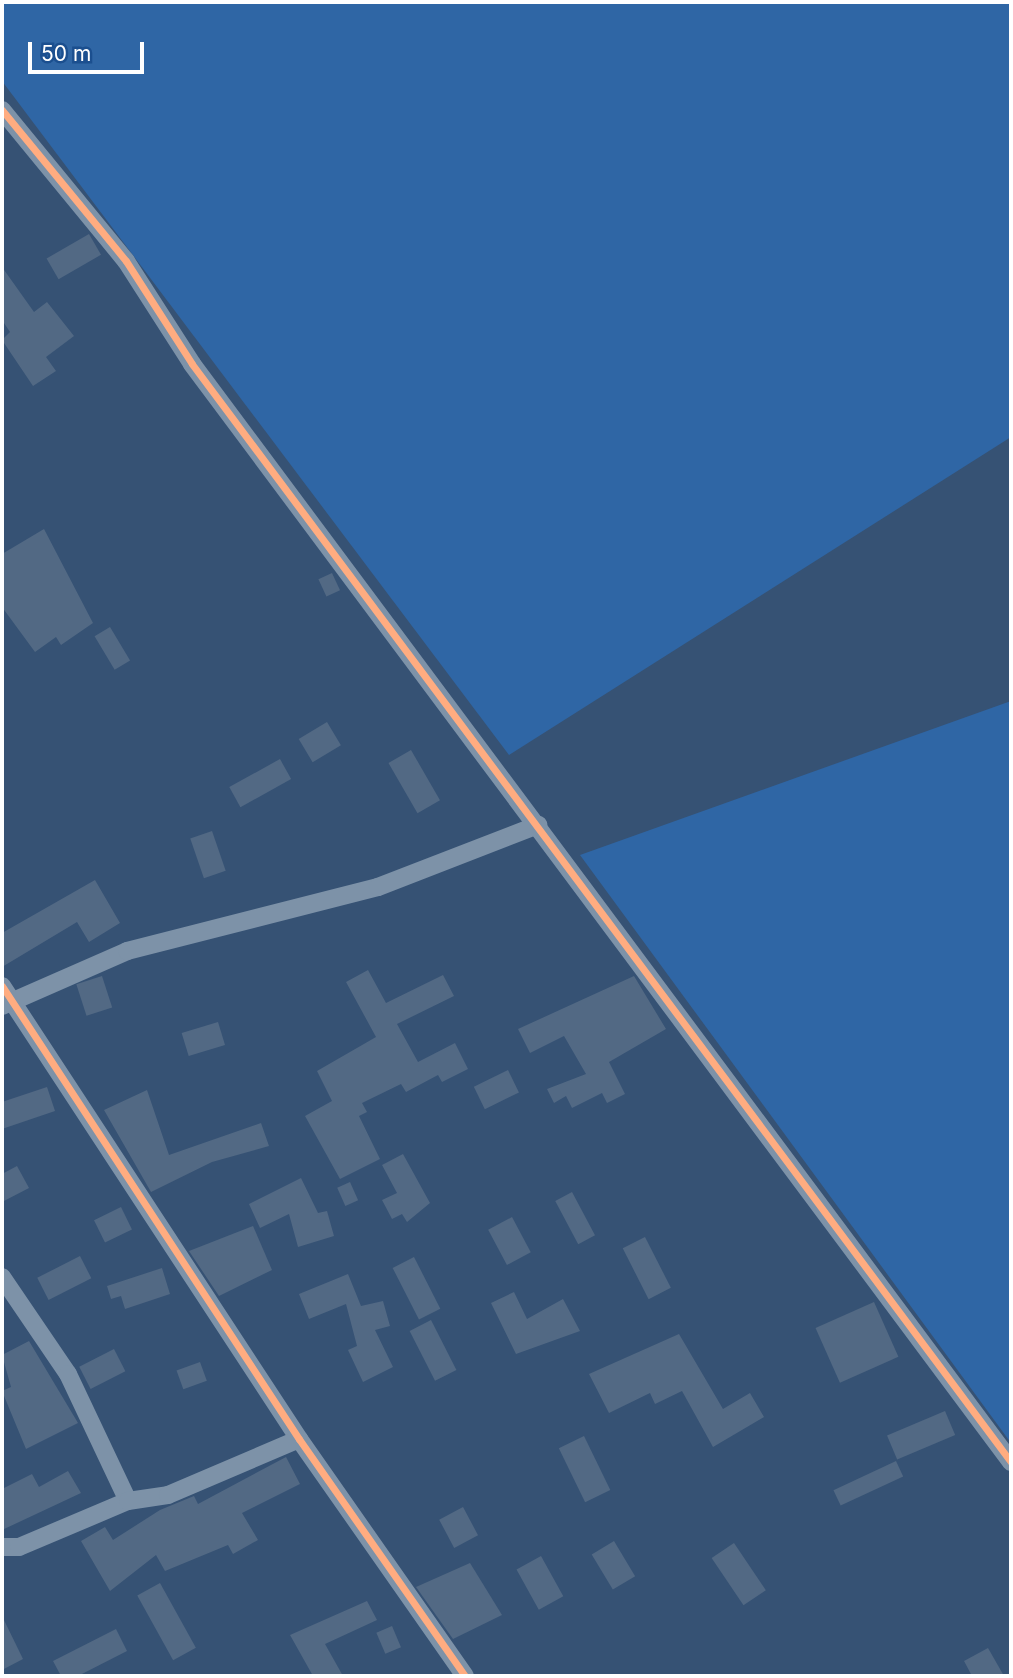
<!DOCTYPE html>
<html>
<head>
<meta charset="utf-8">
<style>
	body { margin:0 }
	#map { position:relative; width:1013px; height:1678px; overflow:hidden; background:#365274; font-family:Inter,sans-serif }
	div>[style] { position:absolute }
	.green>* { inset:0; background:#2f66a5 }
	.building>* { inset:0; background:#526984; transform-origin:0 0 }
	.minor>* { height:18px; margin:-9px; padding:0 9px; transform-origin:9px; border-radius:9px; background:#7d92a8 }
	.cycleway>* { height:7px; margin:-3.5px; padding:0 3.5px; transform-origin:3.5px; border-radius:3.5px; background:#ffac80 }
	span { translate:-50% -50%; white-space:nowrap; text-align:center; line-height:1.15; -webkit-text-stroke:5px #1b4f8f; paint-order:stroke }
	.frame { position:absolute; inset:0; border:4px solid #fff; pointer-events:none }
	.scale { position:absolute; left:28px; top:42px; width:116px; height:32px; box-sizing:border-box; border:4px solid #fff; border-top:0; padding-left:9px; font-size:21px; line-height:24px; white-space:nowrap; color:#fff; -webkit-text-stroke:5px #1b4f8f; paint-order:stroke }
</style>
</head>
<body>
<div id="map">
	<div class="green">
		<div style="clip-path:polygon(2px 2px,1011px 2px,1011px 437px,509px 755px,2px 81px)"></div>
		<div style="clip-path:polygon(1011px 701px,1011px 1443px,580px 855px)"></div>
	</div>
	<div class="building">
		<div style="left:89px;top:234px;width:24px;height:49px;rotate:60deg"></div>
		<div style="clip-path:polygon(2px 267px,34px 312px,47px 302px,74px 336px,46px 357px,56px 371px,33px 386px,2px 340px,10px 332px,2px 320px)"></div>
		<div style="clip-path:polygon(44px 529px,93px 623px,61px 645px,56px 637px,35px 652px,2px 607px,2px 554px)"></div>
		<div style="left:332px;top:573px;width:19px;height:15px;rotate:65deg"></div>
		<div style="left:110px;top:627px;width:39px;height:18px;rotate:59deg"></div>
		<div style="left:327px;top:722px;width:27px;height:33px;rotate:59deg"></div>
		<div style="left:411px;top:750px;width:58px;height:26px;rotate:60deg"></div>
		<div style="left:280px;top:759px;width:23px;height:58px;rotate:61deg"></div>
		<div style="left:212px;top:831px;width:42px;height:23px;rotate:71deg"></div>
		<div style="clip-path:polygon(95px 880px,120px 923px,89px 942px,77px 922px,2px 967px,2px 933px)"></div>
		<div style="clip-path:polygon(368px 970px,386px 1003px,443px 975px,454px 996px,397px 1024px,418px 1062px,455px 1043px,468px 1069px,442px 1082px,438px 1075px,406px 1092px,401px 1084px,362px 1103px,367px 1112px,359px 1116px,380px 1159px,340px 1179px,305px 1116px,332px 1101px,317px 1071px,376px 1037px,346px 982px)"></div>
		<div style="left:102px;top:976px;width:33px;height:27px;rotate:72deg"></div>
		<div style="clip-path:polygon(634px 976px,666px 1029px,609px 1062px,625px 1094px,607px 1103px,602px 1093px,572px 1108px,566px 1096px,554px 1103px,547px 1089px,586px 1074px,564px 1036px,530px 1053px,518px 1029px)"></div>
		<div style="left:218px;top:1022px;width:24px;height:38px;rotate:73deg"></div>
		<div style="left:508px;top:1070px;width:25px;height:38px;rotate:64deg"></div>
		<div style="clip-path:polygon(47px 1087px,55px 1111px,2px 1129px,2px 1102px)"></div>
		<div style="clip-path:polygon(147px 1090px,169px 1155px,261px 1123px,269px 1146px,212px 1162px,151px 1192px,104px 1110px)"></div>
		<div style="clip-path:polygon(403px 1154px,430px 1203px,407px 1222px,402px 1214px,392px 1219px,382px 1200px,397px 1193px,382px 1165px)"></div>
		<div style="clip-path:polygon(17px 1166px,29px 1188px,2px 1202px,2px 1174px)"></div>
		<div style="clip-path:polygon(301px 1178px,318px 1213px,327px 1211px,334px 1236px,298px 1247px,289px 1214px,260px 1228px,249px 1204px)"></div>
		<div style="left:350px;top:1182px;width:20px;height:14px;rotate:66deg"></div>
		<div style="left:572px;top:1192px;width:49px;height:19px;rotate:62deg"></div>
		<div style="left:121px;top:1207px;width:25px;height:30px;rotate:64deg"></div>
		<div style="left:512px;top:1217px;width:40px;height:27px;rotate:62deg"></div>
		<div style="clip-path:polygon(253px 1226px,272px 1270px,219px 1296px,189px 1251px)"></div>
		<div style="left:645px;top:1237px;width:57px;height:25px;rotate:63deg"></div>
		<div style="left:80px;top:1256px;width:25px;height:48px;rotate:63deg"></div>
		<div style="left:414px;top:1257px;width:58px;height:24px;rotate:63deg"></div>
		<div style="clip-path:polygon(162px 1268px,170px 1294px,125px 1309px,121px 1296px,111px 1299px,107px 1286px)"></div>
		<div style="clip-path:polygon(348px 1274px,361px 1306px,383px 1301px,390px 1326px,375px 1330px,393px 1367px,363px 1382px,348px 1350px,357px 1346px,346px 1304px,309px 1319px,299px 1294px)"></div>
		<div style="clip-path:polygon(514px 1292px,527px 1319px,563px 1299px,580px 1331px,516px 1354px,491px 1303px)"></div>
		<div style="left:874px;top:1302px;width:60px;height:64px;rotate:66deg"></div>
		<div style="left:431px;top:1320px;width:56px;height:24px;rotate:63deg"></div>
		<div style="clip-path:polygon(679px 1334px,723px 1409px,750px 1393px,764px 1417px,713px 1447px,682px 1391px,655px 1404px,650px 1393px,609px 1413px,589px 1374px)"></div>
		<div style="clip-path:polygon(29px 1341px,78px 1423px,26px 1449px,2px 1391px,11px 1387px,2px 1355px)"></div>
		<div style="left:114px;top:1349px;width:25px;height:39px;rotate:63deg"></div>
		<div style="left:200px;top:1362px;width:20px;height:25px;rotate:70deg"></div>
		<div style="left:945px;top:1411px;width:26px;height:63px;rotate:67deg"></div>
		<div style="left:584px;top:1436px;width:60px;height:28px;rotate:64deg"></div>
		<div style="clip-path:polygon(286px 1457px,300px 1484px,242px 1513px,258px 1540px,233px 1554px,228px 1545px,165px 1571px,156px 1555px,110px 1591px,81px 1541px,105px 1527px,113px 1540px,160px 1510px,194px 1496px,198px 1504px)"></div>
		<div style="left:896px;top:1461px;width:17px;height:69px;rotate:65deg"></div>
		<div style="clip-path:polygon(68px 1471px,81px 1493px,2px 1530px,2px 1489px,32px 1474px,39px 1487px)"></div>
		<div style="left:463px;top:1507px;width:32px;height:27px;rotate:62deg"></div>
		<div style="left:614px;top:1541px;width:41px;height:26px;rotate:59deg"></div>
		<div style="left:734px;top:1543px;width:57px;height:27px;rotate:56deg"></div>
		<div style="left:541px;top:1556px;width:46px;height:28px;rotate:61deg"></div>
		<div style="clip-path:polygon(470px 1563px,502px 1615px,453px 1639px,416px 1587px)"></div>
		<div style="left:160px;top:1583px;width:74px;height:26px;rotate:61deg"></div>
		<div style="clip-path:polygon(367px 1601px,377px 1620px,325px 1644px,343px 1676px,313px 1676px,290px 1635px)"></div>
		<div style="clip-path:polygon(2px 1616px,23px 1659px,2px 1670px)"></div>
		<div style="left:392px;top:1626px;width:23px;height:17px;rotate:67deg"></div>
		<div style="clip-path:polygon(116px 1629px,127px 1651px,78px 1676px,61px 1676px,53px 1661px)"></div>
		<div style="clip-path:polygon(988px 1648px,1004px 1676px,972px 1676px,964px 1661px)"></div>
	</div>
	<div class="minor">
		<div style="left:2px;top:110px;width:195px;rotate:50.6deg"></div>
		<div style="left:126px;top:261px;width:122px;rotate:57.3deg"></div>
		<div style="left:192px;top:364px;width:1370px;rotate:53.28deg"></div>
		<div style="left:2px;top:986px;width:542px;rotate:56.75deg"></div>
		<div style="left:299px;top:1439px;width:289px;rotate:55deg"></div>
		<div style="left:2px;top:1006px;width:137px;rotate:-23.7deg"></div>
		<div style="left:127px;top:951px;width:259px;rotate:-14.3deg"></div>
		<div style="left:378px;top:887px;width:172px;rotate:-21.2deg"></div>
		<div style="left:2px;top:1277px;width:117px;rotate:55.8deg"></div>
		<div style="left:68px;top:1374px;width:140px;rotate:64.7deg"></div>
		<div style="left:2px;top:1547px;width:17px"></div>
		<div style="left:19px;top:1547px;width:118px;rotate:-22.9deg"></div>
		<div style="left:128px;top:1501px;width:40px;rotate:-8.5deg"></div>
		<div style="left:168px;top:1495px;width:142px;rotate:-23.1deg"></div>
	</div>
	<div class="cycleway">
		<div style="left:2px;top:110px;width:195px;rotate:50.6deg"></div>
		<div style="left:126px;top:261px;width:122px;rotate:57.3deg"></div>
		<div style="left:192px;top:364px;width:1370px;rotate:53.28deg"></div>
		<div style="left:2px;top:986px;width:542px;rotate:56.75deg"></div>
		<div style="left:299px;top:1439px;width:289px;rotate:55deg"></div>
	</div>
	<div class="frame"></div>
	<div class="scale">50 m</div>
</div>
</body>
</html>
